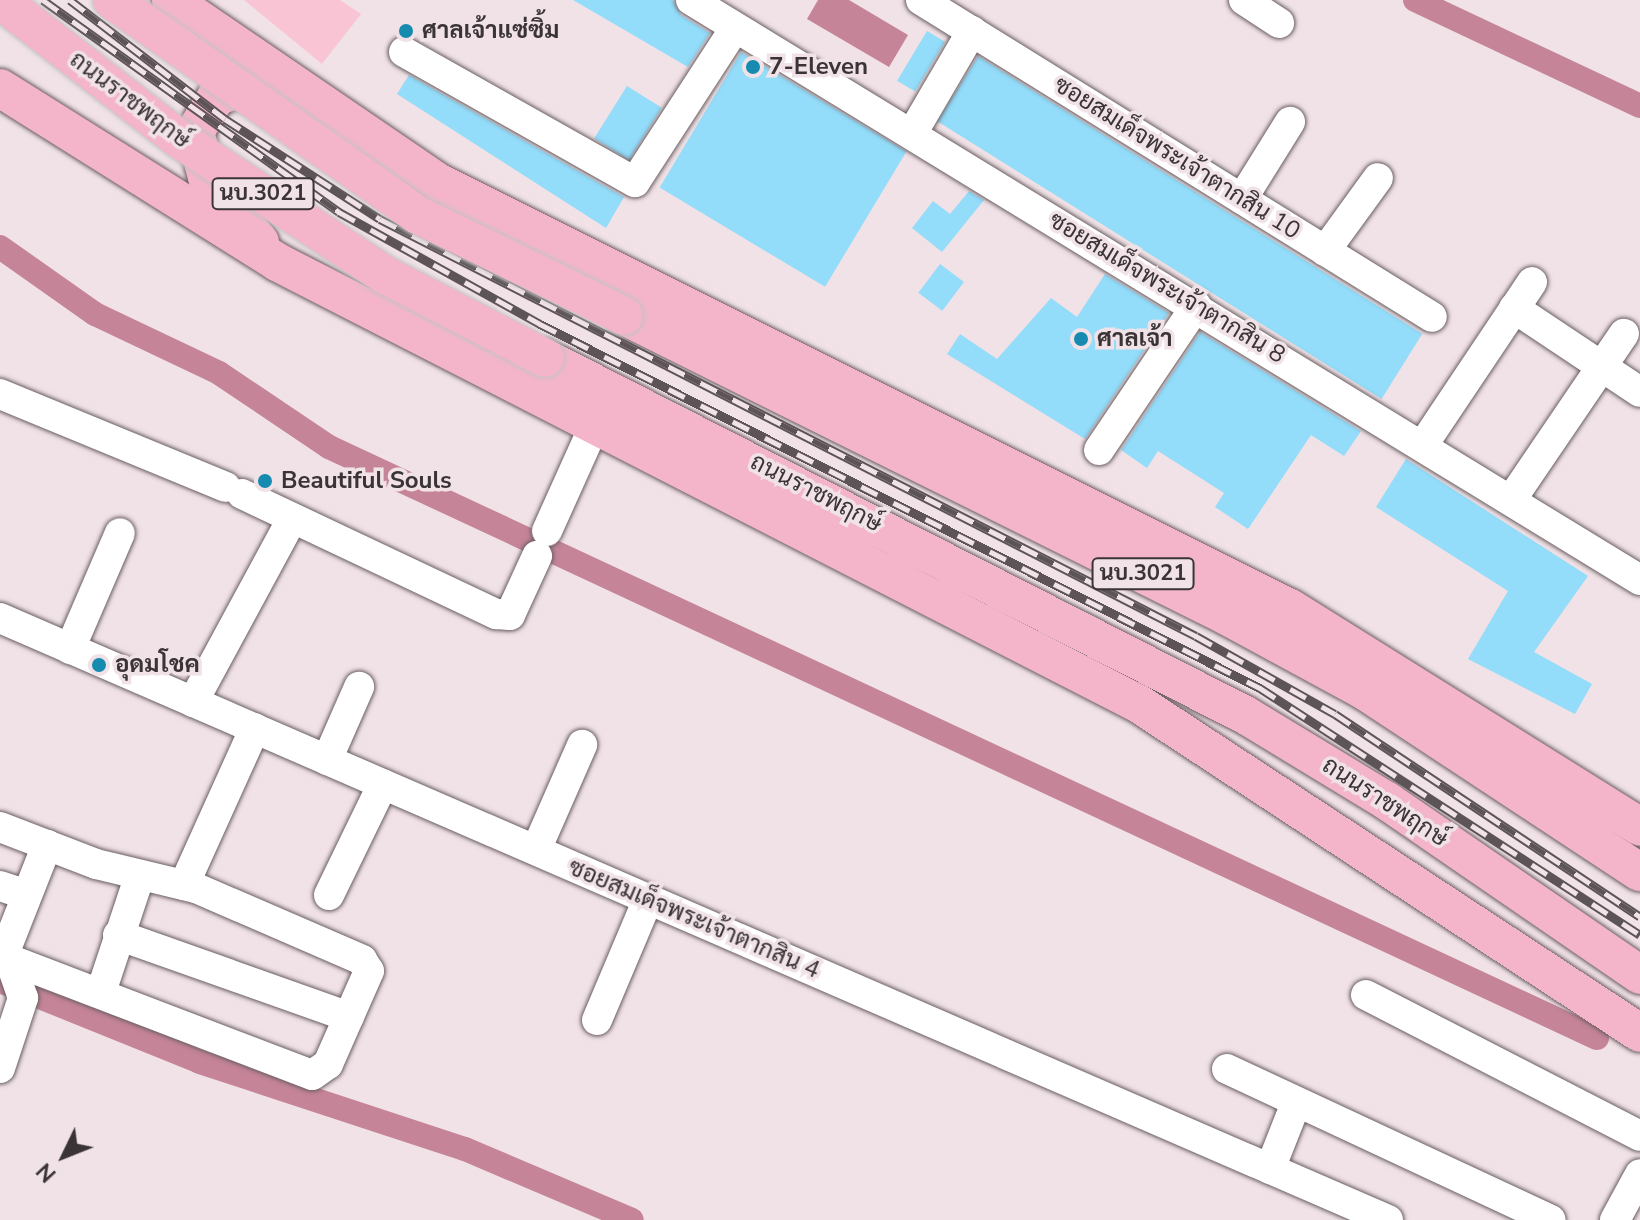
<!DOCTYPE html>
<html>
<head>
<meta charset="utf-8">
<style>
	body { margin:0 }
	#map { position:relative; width:1640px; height:1220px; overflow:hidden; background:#f0e2e6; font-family:"Nunito Sans",Sarabun,sans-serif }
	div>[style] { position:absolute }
	.green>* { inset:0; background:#f9c5d4 }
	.water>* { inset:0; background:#c58498 }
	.canal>* { height:24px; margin:-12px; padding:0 12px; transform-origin:12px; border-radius:12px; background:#c58498 }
	.building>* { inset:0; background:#93dcfa; transform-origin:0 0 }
	.roads { filter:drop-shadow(0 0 2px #695e61) drop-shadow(0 0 2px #695e61) }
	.minor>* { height:30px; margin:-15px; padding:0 15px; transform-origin:15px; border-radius:15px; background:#fff }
	.major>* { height:38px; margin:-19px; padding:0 19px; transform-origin:19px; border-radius:19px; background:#f4b5ca }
	.rail>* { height:9px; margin-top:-4.5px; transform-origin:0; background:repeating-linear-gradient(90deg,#f0e2e6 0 18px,#5c5457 0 36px); box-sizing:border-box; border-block:2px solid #5c5457 }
	.bridges { filter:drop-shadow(0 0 2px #c4c2c3) drop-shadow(0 0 2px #c4c2c3) }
	.major-bridge>* { height:38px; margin:-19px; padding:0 19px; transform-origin:19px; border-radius:19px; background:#f4b5ca }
	.dots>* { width:22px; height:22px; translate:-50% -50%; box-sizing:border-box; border:4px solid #f0e2e6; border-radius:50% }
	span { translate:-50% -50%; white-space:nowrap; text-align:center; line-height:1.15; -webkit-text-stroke:7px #f0e2e6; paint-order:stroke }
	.shield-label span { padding:2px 6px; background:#f0e2e6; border:2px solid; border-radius:6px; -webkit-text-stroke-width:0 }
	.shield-label { font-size:22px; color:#3a3436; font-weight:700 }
	.poi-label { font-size:24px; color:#3a3436; font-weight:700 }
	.left { translate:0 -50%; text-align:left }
	.street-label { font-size:24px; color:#3a3436 }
	.north { position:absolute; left:24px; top:1116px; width:80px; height:80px; -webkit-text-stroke:6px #f0e2e6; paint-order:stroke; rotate:227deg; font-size:22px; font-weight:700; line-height:32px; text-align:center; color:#3a3436 }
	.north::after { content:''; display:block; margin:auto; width:28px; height:36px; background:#3a3436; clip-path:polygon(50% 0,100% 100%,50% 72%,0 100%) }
</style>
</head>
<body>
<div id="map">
	<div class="green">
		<div style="clip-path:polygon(244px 0,340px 0,361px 14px,322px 64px)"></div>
	</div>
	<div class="water">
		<div style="clip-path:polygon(818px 0,849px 0,908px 35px,889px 67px,807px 19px)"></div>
	</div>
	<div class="canal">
		<div style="left:1415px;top:0;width:249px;rotate:25.2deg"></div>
		<div style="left:0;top:247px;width:116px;rotate:35.2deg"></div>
		<div style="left:95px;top:314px;width:137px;rotate:25.4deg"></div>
		<div style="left:219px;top:373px;width:133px;rotate:33.9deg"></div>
		<div style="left:329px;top:447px;width:1399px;rotate:24.99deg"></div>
		<div style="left:0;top:981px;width:216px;rotate:22deg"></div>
		<div style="left:200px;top:1062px;width:279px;rotate:18.2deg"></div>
		<div style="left:465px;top:1149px;width:181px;rotate:23deg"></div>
	</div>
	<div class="building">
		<div style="clip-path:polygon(573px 0,673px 0,681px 15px,710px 33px,688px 67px)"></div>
		<div style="left:927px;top:31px;width:21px;height:58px;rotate:31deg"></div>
		<div style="left:741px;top:52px;width:193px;height:158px;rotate:31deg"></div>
		<div style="left:978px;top:56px;width:524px;height:77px;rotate:32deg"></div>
		<div style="clip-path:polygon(409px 75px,624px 197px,606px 228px,397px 94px)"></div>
		<div style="left:627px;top:86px;width:41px;height:62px;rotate:32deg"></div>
		<div style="clip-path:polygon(969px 191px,984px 200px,942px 252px,912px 228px,933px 201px,950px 214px)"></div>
		<div style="left:940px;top:264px;width:30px;height:36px;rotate:37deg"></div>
		<div style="clip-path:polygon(1105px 274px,1169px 313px,1085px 439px,947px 354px,960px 334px,997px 359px,1051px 298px,1077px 317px)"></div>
		<div style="clip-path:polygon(1200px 332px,1361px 431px,1344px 456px,1311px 435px,1248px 529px,1215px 507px,1224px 493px,1158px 451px,1147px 468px,1121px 450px)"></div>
		<div style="clip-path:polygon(1406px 459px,1588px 576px,1534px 652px,1592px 684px,1575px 714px,1468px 659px,1508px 591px,1376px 507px)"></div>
	</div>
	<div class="roads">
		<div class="minor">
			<div style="left:691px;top:0;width:1112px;rotate:31.43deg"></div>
			<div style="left:921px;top:0;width:601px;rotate:31.81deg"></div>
			<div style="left:1244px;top:0;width:42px;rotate:33.3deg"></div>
			<div style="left:404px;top:52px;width:265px;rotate:29.4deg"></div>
			<div style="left:635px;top:182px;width:184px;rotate:-57deg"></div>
			<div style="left:913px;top:132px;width:117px;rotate:-59.7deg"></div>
			<div style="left:1242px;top:199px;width:91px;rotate:-58.1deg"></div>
			<div style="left:1325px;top:251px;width:90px;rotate:-54deg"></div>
			<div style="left:1514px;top:308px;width:151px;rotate:33.7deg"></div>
			<div style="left:0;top:394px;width:244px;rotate:22.4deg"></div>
			<div style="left:1423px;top:445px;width:196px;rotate:-56.2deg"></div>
			<div style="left:1099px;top:450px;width:174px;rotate:-56deg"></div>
			<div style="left:242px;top:494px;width:281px;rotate:25.3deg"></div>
			<div style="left:496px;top:614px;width:14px;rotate:4deg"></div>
			<div style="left:510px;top:615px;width:65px;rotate:-65.4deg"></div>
			<div style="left:1511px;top:500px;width:201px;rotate:-55.8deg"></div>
			<div style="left:547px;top:531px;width:117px;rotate:-65.8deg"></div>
			<div style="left:0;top:618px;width:1513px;rotate:23.45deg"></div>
			<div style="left:70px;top:649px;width:126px;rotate:-66.7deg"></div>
			<div style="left:193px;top:702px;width:208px;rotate:-61.6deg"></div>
			<div style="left:327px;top:760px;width:80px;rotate:-66.3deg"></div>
			<div style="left:0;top:827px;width:103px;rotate:21.1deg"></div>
			<div style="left:96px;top:864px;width:103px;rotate:13.5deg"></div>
			<div style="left:196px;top:888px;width:181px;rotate:23.4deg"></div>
			<div style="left:362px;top:960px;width:13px;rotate:58deg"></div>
			<div style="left:369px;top:971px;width:102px;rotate:113.8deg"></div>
			<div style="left:328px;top:1064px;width:19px;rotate:145deg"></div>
			<div style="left:312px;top:1075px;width:334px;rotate:-159.1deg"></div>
			<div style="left:536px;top:850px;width:115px;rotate:-66.3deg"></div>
			<div style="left:184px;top:885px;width:172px;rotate:-65.7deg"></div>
			<div style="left:0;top:886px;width:28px;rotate:18deg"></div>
			<div style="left:329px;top:895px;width:123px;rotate:-64.1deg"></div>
			<div style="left:118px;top:935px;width:245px;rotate:19.5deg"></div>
			<div style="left:101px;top:992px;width:123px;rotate:-71.6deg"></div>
			<div style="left:1366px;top:995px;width:308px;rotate:27.2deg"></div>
			<div style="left:597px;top:1020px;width:131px;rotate:-67.1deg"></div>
			<div style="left:0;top:1068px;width:74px;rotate:-71.8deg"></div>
			<div style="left:23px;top:998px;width:52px;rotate:-109.1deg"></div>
			<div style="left:6px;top:949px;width:112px;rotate:-68.5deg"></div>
			<div style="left:1227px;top:1069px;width:357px;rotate:25deg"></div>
			<div style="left:1270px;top:1169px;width:71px;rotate:-68.5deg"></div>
			<div style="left:1615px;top:1220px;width:52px;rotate:-61.5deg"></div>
		</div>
		<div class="major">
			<div style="left:171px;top:0;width:325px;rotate:34.3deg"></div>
			<div style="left:439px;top:183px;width:951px;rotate:26.54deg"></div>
			<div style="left:1290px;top:608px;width:413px;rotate:32deg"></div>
			<div style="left:0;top:88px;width:327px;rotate:32.1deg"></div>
			<div style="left:277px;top:262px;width:969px;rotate:27.15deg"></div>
			<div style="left:1139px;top:704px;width:599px;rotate:33.29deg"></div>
			<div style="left:260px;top:242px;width:84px;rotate:-129.2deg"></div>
			<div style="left:207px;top:177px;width:47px;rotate:-104.9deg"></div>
			<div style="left:195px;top:132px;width:41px;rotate:-59deg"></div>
			<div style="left:216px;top:97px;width:50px;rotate:-19.9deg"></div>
			<div style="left:624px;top:316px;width:674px;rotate:26.45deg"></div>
			<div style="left:1227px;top:616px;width:157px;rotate:28.5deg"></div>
			<div style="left:1365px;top:691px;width:329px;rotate:33.4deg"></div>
			<div style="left:545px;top:358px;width:788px;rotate:27.02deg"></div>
			<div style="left:1247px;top:716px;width:164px;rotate:31.3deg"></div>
			<div style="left:1387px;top:801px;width:307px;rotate:34.5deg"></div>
		</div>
	</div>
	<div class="rail">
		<div style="left:43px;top:0;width:364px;rotate:35.6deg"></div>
		<div style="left:339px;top:212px;width:230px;rotate:29.1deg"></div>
		<div style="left:540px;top:324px;width:807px;rotate:26.82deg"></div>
		<div style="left:1260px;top:688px;width:453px;rotate:33deg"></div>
		<div style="left:70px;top:0;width:195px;rotate:37.5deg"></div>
		<div style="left:225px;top:119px;width:184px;rotate:32.8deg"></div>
		<div style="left:380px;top:219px;width:916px;rotate:27.07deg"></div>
		<div style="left:1196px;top:636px;width:159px;rotate:29.3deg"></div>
		<div style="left:1335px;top:714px;width:366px;rotate:33.6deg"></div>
	</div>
	<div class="bridges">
		<div class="major-bridge">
			<div style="left:0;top:0;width:230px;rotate:37.8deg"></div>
			<div style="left:182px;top:141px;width:243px;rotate:33.4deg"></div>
			<div style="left:385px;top:275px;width:180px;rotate:27.4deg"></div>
			<div style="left:112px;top:0;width:374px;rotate:35.1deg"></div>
			<div style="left:418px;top:215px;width:229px;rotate:26.1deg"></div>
		</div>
	</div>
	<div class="dots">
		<div style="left:406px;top:31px;background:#168aaf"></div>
		<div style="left:753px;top:67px;background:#168aaf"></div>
		<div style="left:1081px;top:339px;background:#168aaf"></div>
		<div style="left:265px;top:481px;background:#168aaf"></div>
		<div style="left:99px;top:665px;background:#168aaf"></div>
	</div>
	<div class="shield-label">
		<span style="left:263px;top:194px">นบ.3021</span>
		<span style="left:1143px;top:574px">นบ.3021</span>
	</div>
	<div class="poi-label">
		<span class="left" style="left:422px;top:31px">ศาลเจ้าแซ่ซิ้ม</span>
		<span class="left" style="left:769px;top:67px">7-Eleven</span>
		<span class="left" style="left:1097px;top:339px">ศาลเจ้า</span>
		<span class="left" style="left:281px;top:481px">Beautiful Souls</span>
		<span class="left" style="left:115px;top:665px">อุดมโชค</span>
	</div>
	<div class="street-label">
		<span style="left:130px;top:100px;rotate:37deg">ถนนราชพฤกษ์</span>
		<span style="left:1177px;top:158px;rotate:32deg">ซอยสมเด็จพระเจ้าตากสิน 10</span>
		<span style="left:1167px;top:288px;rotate:31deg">ซอยสมเด็จพระเจ้าตากสิน 8</span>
		<span style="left:816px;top:493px;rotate:27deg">ถนนราชพฤกษ์</span>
		<span style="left:1385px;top:802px;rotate:33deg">ถนนราชพฤกษ์</span>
		<span style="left:694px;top:919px;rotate:23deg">ซอยสมเด็จพระเจ้าตากสิน 4</span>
	</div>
	<div class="north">N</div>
</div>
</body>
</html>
